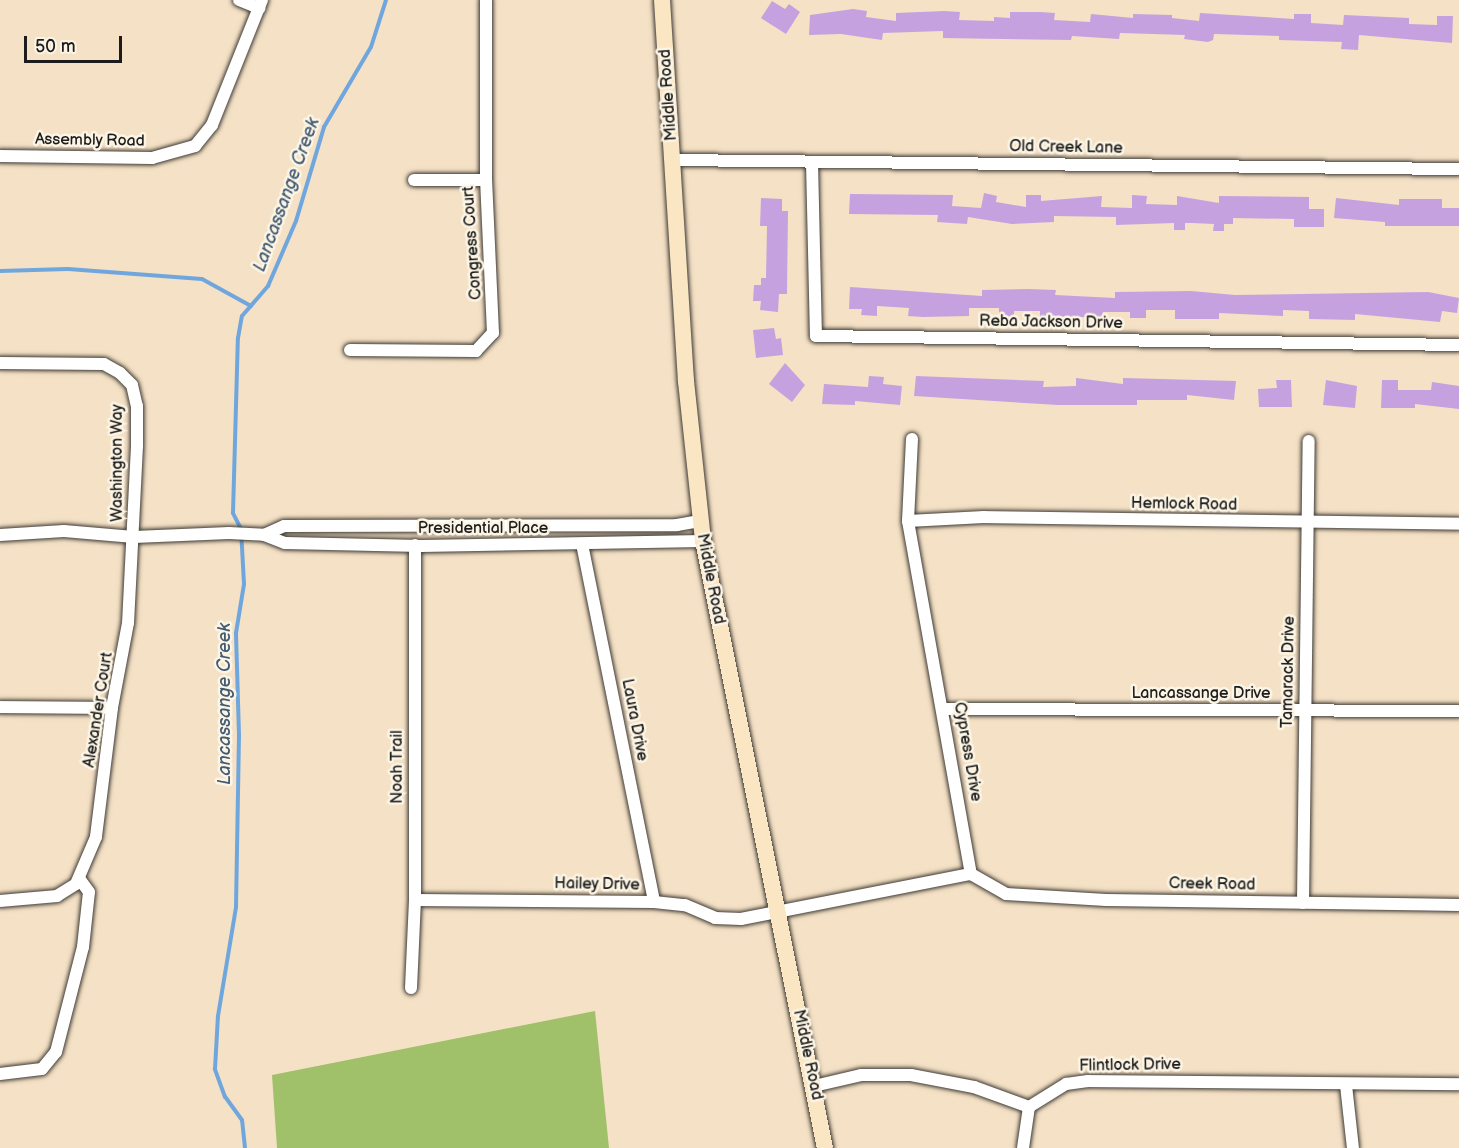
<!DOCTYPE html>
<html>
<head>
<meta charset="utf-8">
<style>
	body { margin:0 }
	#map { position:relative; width:1459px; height:1148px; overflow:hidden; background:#f5e1c5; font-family:"Balsamiq Sans",sans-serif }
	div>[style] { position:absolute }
	.green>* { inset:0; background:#a0c169 }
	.stream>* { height:4px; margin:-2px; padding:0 2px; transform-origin:2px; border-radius:2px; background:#70a6de }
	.building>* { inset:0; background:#c6a1df }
	.roads { filter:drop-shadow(0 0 2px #3d3a35) drop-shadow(0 0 2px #3d3a35) }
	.minor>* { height:12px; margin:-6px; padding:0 6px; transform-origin:6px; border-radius:6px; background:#fff }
	.secondary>* { height:16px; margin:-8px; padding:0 8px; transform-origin:8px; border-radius:8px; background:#fbe6c4 }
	span { translate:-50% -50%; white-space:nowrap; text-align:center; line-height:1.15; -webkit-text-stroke:5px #fcf5e5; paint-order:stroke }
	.street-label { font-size:16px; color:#1c1c1c }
	.water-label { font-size:18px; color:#425a73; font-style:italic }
	.scale { position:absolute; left:24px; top:36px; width:98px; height:27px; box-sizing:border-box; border:3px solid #1c1c1c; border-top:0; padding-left:8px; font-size:18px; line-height:21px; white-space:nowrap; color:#1c1c1c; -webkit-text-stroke:4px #fcf5e5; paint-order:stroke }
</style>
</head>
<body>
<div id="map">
	<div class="green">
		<div style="clip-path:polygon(595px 1011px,609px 1148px,277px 1148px,272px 1075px)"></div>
	</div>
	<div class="stream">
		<div style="left:0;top:271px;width:68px;rotate:-1.7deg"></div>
		<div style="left:68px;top:269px;width:134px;rotate:4.3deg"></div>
		<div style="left:202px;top:279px;width:56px;rotate:28.9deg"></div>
		<div style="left:245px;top:1148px;width:28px;rotate:-96deg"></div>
		<div style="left:242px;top:1120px;width:29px;rotate:-126deg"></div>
		<div style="left:225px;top:1097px;width:30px;rotate:-110deg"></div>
		<div style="left:215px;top:1069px;width:53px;rotate:-86.8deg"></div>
		<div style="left:218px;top:1016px;width:110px;rotate:-80.6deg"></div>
		<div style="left:236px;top:907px;width:172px;rotate:-89deg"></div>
		<div style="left:239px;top:735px;width:102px;rotate:-91.7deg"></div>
		<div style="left:236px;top:633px;width:50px;rotate:-80.7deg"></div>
		<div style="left:244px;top:584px;width:55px;rotate:-93.1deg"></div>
		<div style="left:241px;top:529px;width:18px;rotate:-117deg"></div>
		<div style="left:233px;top:513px;width:175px;rotate:-88.4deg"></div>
		<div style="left:238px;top:338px;width:22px;rotate:-80deg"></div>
		<div style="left:242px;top:316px;width:40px;rotate:-49deg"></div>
		<div style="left:268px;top:286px;width:71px;rotate:-66.7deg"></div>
		<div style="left:296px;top:221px;width:98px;rotate:-73.4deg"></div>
		<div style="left:324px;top:127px;width:93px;rotate:-59.6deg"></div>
		<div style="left:371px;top:47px;width:49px;rotate:-72.3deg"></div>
	</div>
	<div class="building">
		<div style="clip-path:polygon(772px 1px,785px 9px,789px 4px,800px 12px,786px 34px,761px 18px)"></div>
		<div style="clip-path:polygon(853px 9px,867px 11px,866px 17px,896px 21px,896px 13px,944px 11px,960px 12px,959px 20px,994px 21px,994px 17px,1010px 18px,1010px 12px,1040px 12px,1055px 13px,1054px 20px,1090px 22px,1091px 14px,1133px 18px,1133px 14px,1172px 15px,1172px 18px,1199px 21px,1200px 13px,1294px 19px,1294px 14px,1311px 14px,1311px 23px,1343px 25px,1344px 15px,1409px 18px,1409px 24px,1437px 25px,1437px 16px,1453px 16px,1452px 43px,1359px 35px,1358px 50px,1341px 49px,1342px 42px,1279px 40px,1279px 36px,1214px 34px,1213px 40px,1208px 42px,1184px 39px,1185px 35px,1120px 33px,1119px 39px,1072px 36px,1071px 40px,943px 38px,943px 31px,883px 33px,882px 40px,841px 34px,809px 35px,810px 15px)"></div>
		<div style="clip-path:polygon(984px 193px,997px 196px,996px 202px,1026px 207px,1026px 195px,1041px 195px,1041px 201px,1102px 196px,1101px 207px,1132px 208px,1132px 195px,1147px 196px,1146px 204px,1177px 205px,1177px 196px,1219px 203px,1219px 196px,1309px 197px,1309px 209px,1324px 209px,1324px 227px,1294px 227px,1294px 219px,1233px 218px,1233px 224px,1224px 224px,1224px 231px,1213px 231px,1214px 224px,1192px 223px,1185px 223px,1185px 230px,1174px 230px,1174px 223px,1116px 225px,1116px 217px,1054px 216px,1054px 222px,1012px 224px,968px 217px,967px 224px,937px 222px,938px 215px,849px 214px,850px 194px,953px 195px,952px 206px,981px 208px)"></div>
		<div style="clip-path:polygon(761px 198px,782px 199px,782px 211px,788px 211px,787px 294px,779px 294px,778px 312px,760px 310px,761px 301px,753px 301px,754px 285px,761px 285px,761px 278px,766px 278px,767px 226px,760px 226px)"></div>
		<div style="clip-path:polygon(1336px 198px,1399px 205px,1399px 199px,1442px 199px,1442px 208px,1459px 208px,1459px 226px,1385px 226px,1385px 222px,1334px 218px)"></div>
		<div style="clip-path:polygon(850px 287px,982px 296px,982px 290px,1028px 289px,1056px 290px,1055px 295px,1115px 298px,1115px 292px,1191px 291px,1235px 295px,1428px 292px,1459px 298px,1457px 313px,1442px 311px,1440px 322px,1355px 314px,1355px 320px,1309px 319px,1309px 311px,1283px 310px,1283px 316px,1219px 313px,1219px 319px,1175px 319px,1175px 310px,1146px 310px,1146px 318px,1130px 318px,1130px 312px,1103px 312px,1102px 317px,1040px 317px,1040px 311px,1014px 311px,1014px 317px,999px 316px,999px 308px,969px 308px,969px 316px,923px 317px,908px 316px,909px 308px,877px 306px,877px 316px,861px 315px,862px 309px,849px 309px)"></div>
		<div style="clip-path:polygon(774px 328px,776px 339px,781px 338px,783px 355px,756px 358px,753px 330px)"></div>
		<div style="clip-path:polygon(785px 363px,805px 385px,792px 402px,769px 384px)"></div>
		<div style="clip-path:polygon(869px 376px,884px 377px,883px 384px,902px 386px,900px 405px,855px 401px,855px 405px,822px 404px,824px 384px,868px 387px)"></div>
		<div style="clip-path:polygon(916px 376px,1044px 381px,1043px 387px,1076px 386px,1076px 378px,1123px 384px,1123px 378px,1236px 381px,1234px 400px,1187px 395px,1187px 400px,1137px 400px,1137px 405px,1058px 405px,914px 396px)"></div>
		<div style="clip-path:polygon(1276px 380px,1291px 380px,1292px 407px,1259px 407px,1258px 389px,1277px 388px)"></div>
		<div style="clip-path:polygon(1326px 380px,1357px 386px,1355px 408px,1323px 405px)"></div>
		<div style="clip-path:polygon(1382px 380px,1398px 380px,1398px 390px,1431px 390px,1432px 382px,1459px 386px,1459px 409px,1415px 404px,1415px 408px,1381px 408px)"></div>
	</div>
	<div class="roads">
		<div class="minor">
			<div style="left:239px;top:0;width:22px;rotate:22deg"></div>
			<div style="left:0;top:156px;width:152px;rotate:0.8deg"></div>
			<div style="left:152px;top:158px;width:45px;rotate:-15.6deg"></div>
			<div style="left:195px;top:146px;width:27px;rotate:-51deg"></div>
			<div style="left:212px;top:125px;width:135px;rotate:-68.2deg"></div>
			<div style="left:674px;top:160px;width:785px;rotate:0.66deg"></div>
			<div style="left:812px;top:162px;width:174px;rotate:88.7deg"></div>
			<div style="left:816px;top:336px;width:643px;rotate:0.8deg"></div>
			<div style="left:414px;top:180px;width:72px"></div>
			<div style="left:350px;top:350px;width:126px;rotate:0.5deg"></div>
			<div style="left:476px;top:351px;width:25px;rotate:-47deg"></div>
			<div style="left:493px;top:333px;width:153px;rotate:-92.6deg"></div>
			<div style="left:486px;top:180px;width:180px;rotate:-90deg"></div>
			<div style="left:0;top:363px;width:104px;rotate:0.6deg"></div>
			<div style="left:104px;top:364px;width:18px;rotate:29deg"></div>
			<div style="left:120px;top:373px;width:17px;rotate:45deg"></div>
			<div style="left:132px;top:385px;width:22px;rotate:77deg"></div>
			<div style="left:137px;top:406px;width:40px;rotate:90deg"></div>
			<div style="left:137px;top:446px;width:177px;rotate:92.9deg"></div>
			<div style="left:128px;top:623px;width:86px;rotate:100.7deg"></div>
			<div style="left:112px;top:708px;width:130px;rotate:97.1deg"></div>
			<div style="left:96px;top:837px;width:51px;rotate:113.1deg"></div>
			<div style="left:76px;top:884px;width:22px;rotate:148deg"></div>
			<div style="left:57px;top:896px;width:57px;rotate:175deg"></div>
			<div style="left:912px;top:439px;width:82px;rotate:92.8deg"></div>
			<div style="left:908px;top:521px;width:359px;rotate:79.9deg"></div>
			<div style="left:908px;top:521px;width:76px;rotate:-3deg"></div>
			<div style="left:984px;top:517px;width:475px;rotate:0.8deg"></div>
			<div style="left:0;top:535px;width:64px;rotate:-3.6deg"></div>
			<div style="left:64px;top:531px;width:70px;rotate:4.9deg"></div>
			<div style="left:134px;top:537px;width:95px;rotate:-2.4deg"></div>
			<div style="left:229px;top:533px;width:35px;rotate:3deg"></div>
			<div style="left:264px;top:535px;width:22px;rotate:21deg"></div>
			<div style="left:285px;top:543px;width:136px;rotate:1.3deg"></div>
			<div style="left:421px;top:546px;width:282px;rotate:-1deg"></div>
			<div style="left:264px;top:535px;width:22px;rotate:-24deg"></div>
			<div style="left:284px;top:526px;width:393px;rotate:-0.1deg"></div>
			<div style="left:677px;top:525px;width:23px;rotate:-10deg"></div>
			<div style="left:582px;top:544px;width:365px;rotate:78.6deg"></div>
			<div style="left:0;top:707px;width:112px;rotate:0.5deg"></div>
			<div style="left:943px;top:709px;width:516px;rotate:0.22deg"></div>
			<div style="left:971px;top:874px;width:40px;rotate:29.7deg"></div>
			<div style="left:1006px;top:894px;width:100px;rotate:3.4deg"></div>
			<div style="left:1106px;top:900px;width:353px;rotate:0.8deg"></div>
			<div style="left:415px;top:900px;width:239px;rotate:0.5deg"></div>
			<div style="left:654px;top:902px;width:31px;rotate:6deg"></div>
			<div style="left:685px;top:905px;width:33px;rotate:23deg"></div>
			<div style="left:715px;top:918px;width:26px;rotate:2deg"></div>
			<div style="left:741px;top:919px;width:234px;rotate:-11.1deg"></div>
			<div style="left:1303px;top:903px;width:462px;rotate:-89.3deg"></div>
			<div style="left:411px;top:988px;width:88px;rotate:-87.4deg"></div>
			<div style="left:415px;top:900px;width:355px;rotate:-90deg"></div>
			<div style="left:0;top:1074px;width:42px;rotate:-6.8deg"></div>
			<div style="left:42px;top:1069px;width:22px;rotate:-51deg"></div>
			<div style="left:56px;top:1052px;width:108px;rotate:-75.6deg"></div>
			<div style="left:83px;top:947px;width:55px;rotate:-83.8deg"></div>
			<div style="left:89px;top:892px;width:17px;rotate:-126deg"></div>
			<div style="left:1346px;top:1085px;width:63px;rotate:83.7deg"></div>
			<div style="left:814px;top:1086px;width:48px;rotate:-13.2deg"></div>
			<div style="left:861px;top:1075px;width:50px"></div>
			<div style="left:911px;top:1075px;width:64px;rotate:10.8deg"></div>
			<div style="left:974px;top:1087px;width:59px;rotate:20deg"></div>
			<div style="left:1029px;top:1107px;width:44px;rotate:-31.9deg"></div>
			<div style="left:1066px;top:1084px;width:22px;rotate:-8deg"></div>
			<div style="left:1088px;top:1081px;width:371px;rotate:0.5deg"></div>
			<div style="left:1023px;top:1148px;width:41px;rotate:-81.7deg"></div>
		</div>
		<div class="secondary">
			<div style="left:662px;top:0;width:382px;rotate:86.4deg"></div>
			<div style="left:686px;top:381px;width:161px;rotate:83.9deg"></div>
			<div style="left:703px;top:541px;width:619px;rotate:78.64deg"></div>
		</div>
	</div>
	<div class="street-label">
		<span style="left:669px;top:95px;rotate:-94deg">Middle Road</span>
		<span style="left:90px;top:141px;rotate:1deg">Assembly Road</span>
		<span style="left:1066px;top:148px;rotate:1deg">Old Creek Lane</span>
		<span style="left:473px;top:243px;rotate:-94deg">Congress Court</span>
		<span style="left:1051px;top:323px;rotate:1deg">Reba Jackson Drive</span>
		<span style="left:118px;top:463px;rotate:-90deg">Washington Way</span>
		<span style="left:1184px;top:505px;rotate:1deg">Hemlock Road</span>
		<span style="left:483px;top:529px">Presidential Place</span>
		<span style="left:710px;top:579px;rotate:79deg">Middle Road</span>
		<span style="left:1289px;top:672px;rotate:-89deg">Tamarack Drive</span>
		<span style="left:1201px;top:694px">Lancassange Drive</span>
		<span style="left:99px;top:710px;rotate:-81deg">Alexander Court</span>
		<span style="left:634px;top:720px;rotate:79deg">Laura Drive</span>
		<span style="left:967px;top:752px;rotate:80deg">Cypress Drive</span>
		<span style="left:398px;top:767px;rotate:-90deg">Noah Trail</span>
		<span style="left:597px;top:885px;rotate:1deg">Hailey Drive</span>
		<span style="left:1212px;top:885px;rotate:1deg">Creek Road</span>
		<span style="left:807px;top:1055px;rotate:78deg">Middle Road</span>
		<span style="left:1130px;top:1066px;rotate:-1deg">Flintlock Drive</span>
	</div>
	<div class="water-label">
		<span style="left:287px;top:195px;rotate:-70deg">Lancassange Creek</span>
		<span style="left:225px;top:704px;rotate:-90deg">Lancassange Creek</span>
	</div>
	<div class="scale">50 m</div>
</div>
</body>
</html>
